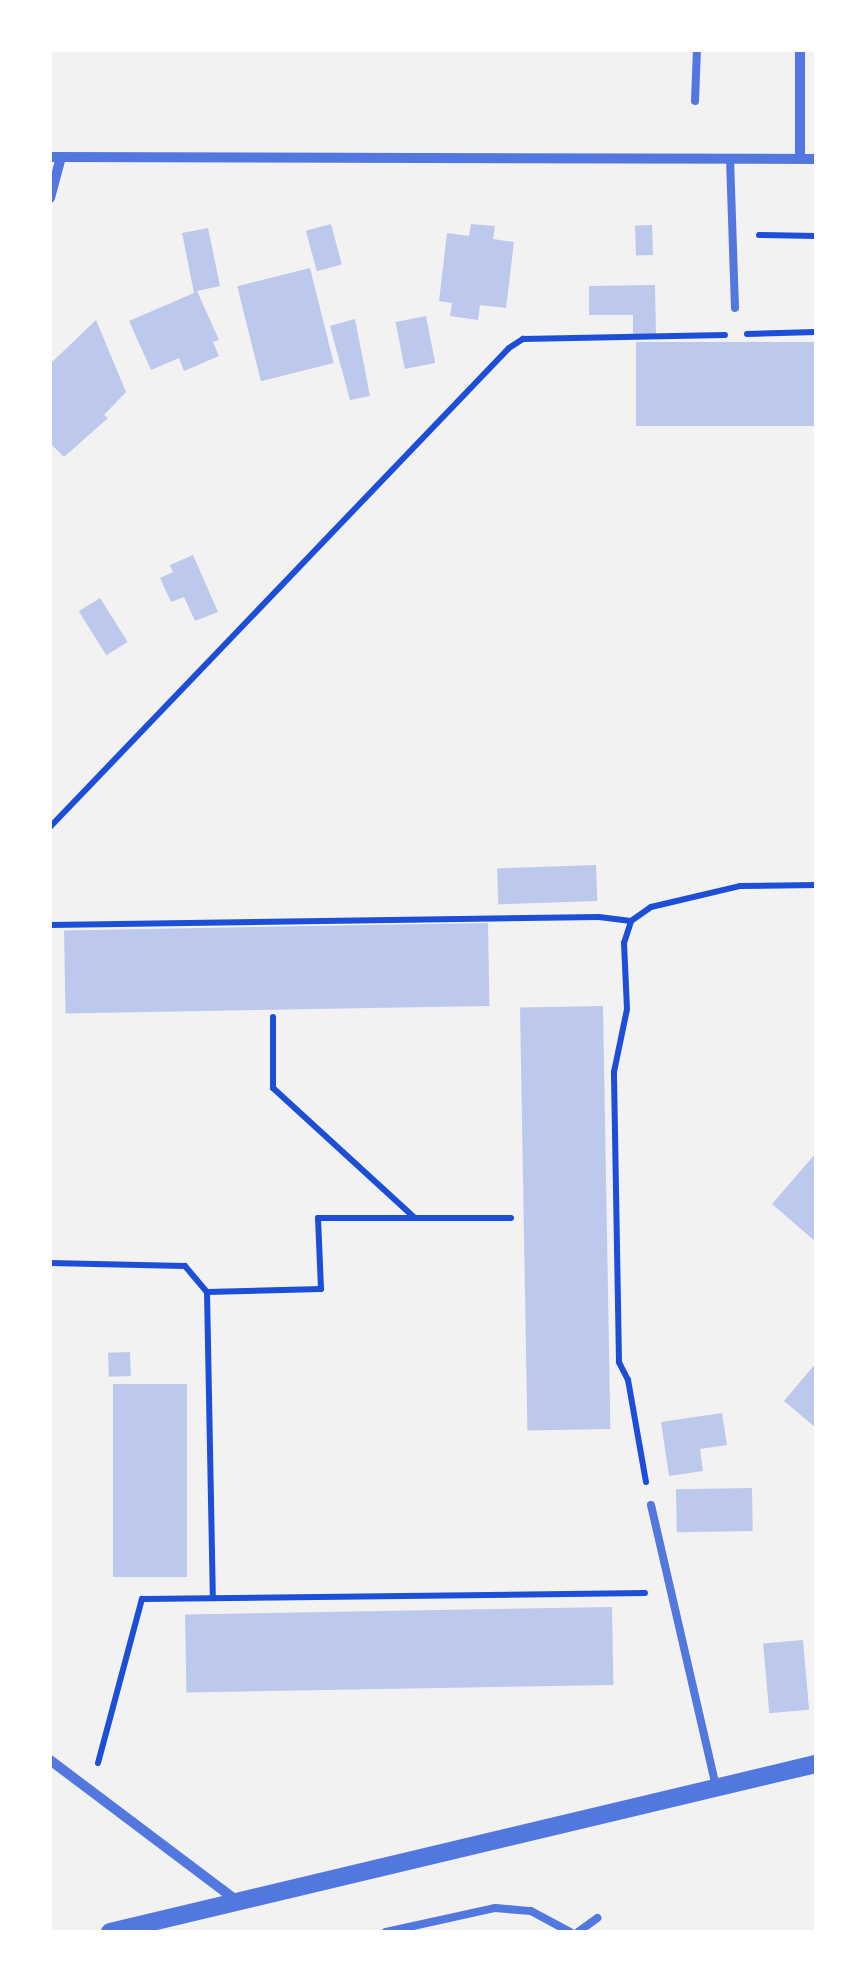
<!DOCTYPE html>
<html>
<head>
<meta charset="utf-8">
<style>
	body { margin:0 }
	#map { position:relative; width:866px; height:1982px; overflow:hidden; background:#f2f2f2; font-family:"Source Sans 3",sans-serif }
	div>[style] { position:absolute }
	.building>* { inset:0; background:#bdc9ec; transform-origin:0 0 }
	.path>* { height:6px; margin:-3px; padding:0 3px; transform-origin:3px; border-radius:3px; background:#1d4ed8 }
	.service>* { height:8px; margin:-4px; padding:0 4px; transform-origin:4px; border-radius:4px; background:#5277de }
	.minor>* { height:10px; margin:-5px; padding:0 5px; transform-origin:5px; border-radius:5px; background:#5277de }
	.tertiary>* { height:18px; margin:-9px; padding:0 9px; transform-origin:9px; border-radius:9px; background:#5277de }
	span { translate:-50% -50%; white-space:nowrap; text-align:center; line-height:1.15; -webkit-text-stroke:8px #fff; paint-order:stroke }
	.frame { position:absolute; inset:0; border:52px solid #fff; pointer-events:none }
</style>
</head>
<body>
<div id="map">
	<div class="building">
		<div style="left:331px;top:224px;width:42px;height:26px;rotate:75deg"></div>
		<div style="clip-path:polygon(471px 224px,495px 226px,493px 239px,514px 242px,506px 308px,480px 305px,478px 320px,450px 316px,452px 303px,439px 301px,447px 233px,469px 236px)"></div>
		<div style="left:652px;top:225px;width:30px;height:17px;rotate:88deg"></div>
		<div style="clip-path:polygon(208px 228px,220px 286px,197px 291px,219px 340px,213px 342px,219px 356px,184px 371px,179px 358px,151px 370px,129px 321px,194px 293px,182px 233px)"></div>
		<div style="left:310px;top:268px;width:98px;height:75px;rotate:76deg"></div>
		<div style="clip-path:polygon(655px 285px,656px 334px,633px 334px,633px 315px,589px 315px,589px 286px)"></div>
		<div style="left:426px;top:316px;width:48px;height:31px;rotate:79deg"></div>
		<div style="clip-path:polygon(355px 319px,370px 396px,350px 400px,330px 326px)"></div>
		<div style="clip-path:polygon(96px 320px,126px 392px,104px 415px,108px 418px,64px 457px,50px 443px,50px 364px)"></div>
		<div style="left:816px;top:342px;width:84px;height:180px;rotate:90deg"></div>
		<div style="clip-path:polygon(193px 555px,218px 612px,195px 621px,184px 597px,171px 602px,160px 578px,173px 572px,170px 565px)"></div>
		<div style="left:100px;top:598px;width:52px;height:25px;rotate:58deg"></div>
		<div style="left:596px;top:865px;width:36px;height:99px;rotate:88deg"></div>
		<div style="left:488px;top:923px;width:83px;height:424px;rotate:89deg"></div>
		<div style="left:603px;top:1006px;width:423px;height:83px;rotate:89deg"></div>
		<div style="clip-path:polygon(816px 1153px,816px 1242px,772px 1204px)"></div>
		<div style="left:130px;top:1352px;width:24px;height:22px;rotate:88deg"></div>
		<div style="clip-path:polygon(816px 1363px,816px 1428px,784px 1401px)"></div>
		<div style="left:113px;top:1384px;width:74px;height:193px"></div>
		<div style="clip-path:polygon(722px 1413px,727px 1445px,700px 1449px,703px 1471px,669px 1476px,661px 1422px)"></div>
		<div style="left:752px;top:1488px;width:43px;height:76px;rotate:89deg"></div>
		<div style="left:612px;top:1607px;width:78px;height:427px;rotate:89deg"></div>
		<div style="left:803px;top:1640px;width:70px;height:40px;rotate:85deg"></div>
	</div>
	<div class="path">
		<div style="left:759px;top:235px;width:57px;rotate:1deg"></div>
		<div style="left:747px;top:334px;width:69px;rotate:-1.7deg"></div>
		<div style="left:50px;top:827px;width:663px;rotate:-46.22deg"></div>
		<div style="left:509px;top:348px;width:17px;rotate:-33deg"></div>
		<div style="left:523px;top:339px;width:202px;rotate:-1.1deg"></div>
		<div style="left:50px;top:925px;width:549px;rotate:-0.83deg"></div>
		<div style="left:599px;top:917px;width:32px;rotate:7deg"></div>
		<div style="left:273px;top:1017px;width:71px;rotate:90deg"></div>
		<div style="left:273px;top:1088px;width:191px;rotate:42.5deg"></div>
		<div style="left:50px;top:1263px;width:135px;rotate:1.3deg"></div>
		<div style="left:185px;top:1266px;width:34px;rotate:50deg"></div>
		<div style="left:207px;top:1292px;width:306px;rotate:88.9deg"></div>
		<div style="left:207px;top:1292px;width:114px;rotate:-1.5deg"></div>
		<div style="left:321px;top:1289px;width:71px;rotate:-92.4deg"></div>
		<div style="left:318px;top:1218px;width:193px"></div>
		<div style="left:646px;top:1482px;width:104px;rotate:-100deg"></div>
		<div style="left:628px;top:1380px;width:20px;rotate:-117deg"></div>
		<div style="left:619px;top:1362px;width:290px;rotate:-91deg"></div>
		<div style="left:614px;top:1072px;width:64px;rotate:-78.3deg"></div>
		<div style="left:627px;top:1009px;width:66px;rotate:-92.6deg"></div>
		<div style="left:624px;top:943px;width:23px;rotate:-72deg"></div>
		<div style="left:631px;top:921px;width:24px;rotate:-35deg"></div>
		<div style="left:651px;top:907px;width:91px;rotate:-13.3deg"></div>
		<div style="left:740px;top:886px;width:76px;rotate:-0.8deg"></div>
		<div style="left:98px;top:1763px;width:170px;rotate:-75deg"></div>
		<div style="left:142px;top:1599px;width:503px;rotate:-0.68deg"></div>
	</div>
	<div class="service">
		<div style="left:695px;top:101px;width:51px;rotate:-87.8deg"></div>
		<div style="left:730px;top:158px;width:150px;rotate:88.1deg"></div>
		<div style="left:651px;top:1505px;width:289px;rotate:77deg"></div>
		<div style="left:386px;top:1932px;width:112px;rotate:-12.4deg"></div>
		<div style="left:495px;top:1908px;width:36px;rotate:5deg"></div>
		<div style="left:531px;top:1911px;width:44px;rotate:28.3deg"></div>
		<div style="left:578px;top:1932px;width:24px;rotate:-36deg"></div>
	</div>
	<div class="minor">
		<div style="left:800px;top:50px;width:108px;rotate:90deg"></div>
		<div style="left:50px;top:157px;width:766px;rotate:0.15deg"></div>
		<div style="left:50px;top:198px;width:42px;rotate:-75deg"></div>
		<div style="left:50px;top:1760px;width:234px;rotate:37deg"></div>
	</div>
	<div class="tertiary">
		<div style="left:110px;top:1932px;width:726px;rotate:-13.39deg"></div>
	</div>
	<div class="frame"></div>
</div>
</body>
</html>
